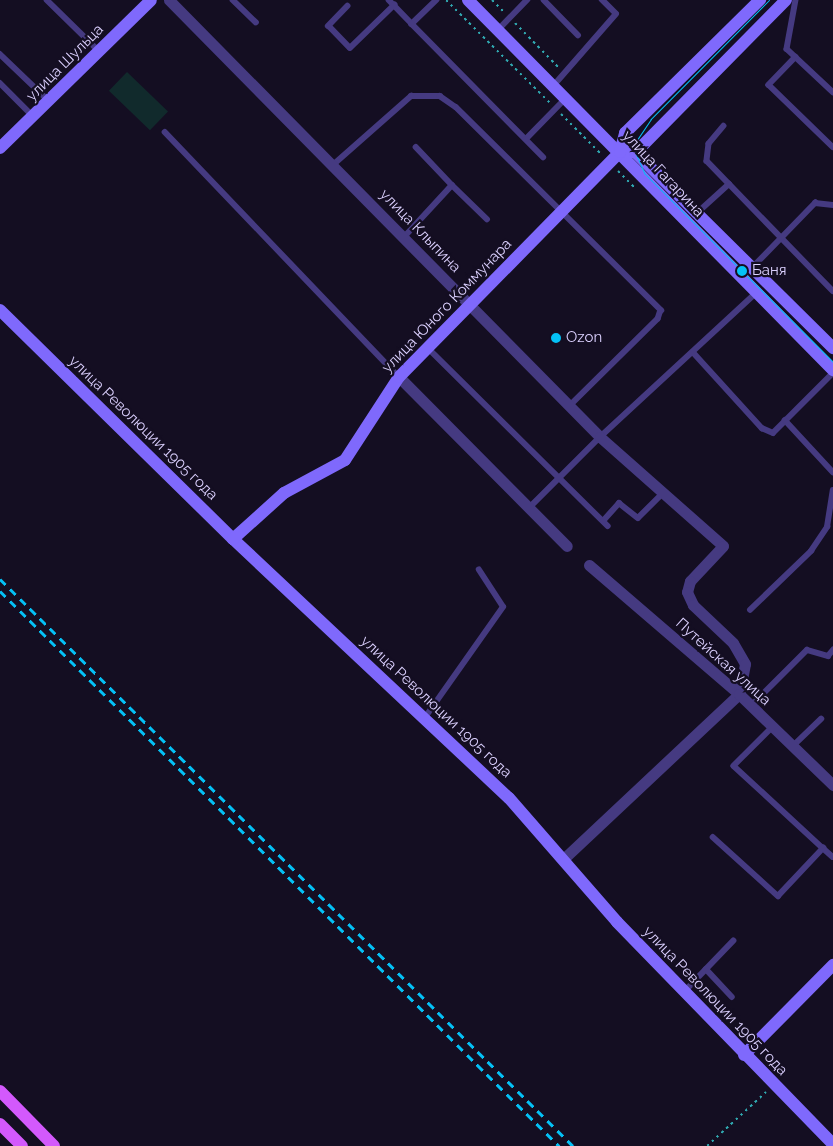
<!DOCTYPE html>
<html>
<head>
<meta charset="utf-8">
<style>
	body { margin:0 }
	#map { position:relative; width:833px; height:1146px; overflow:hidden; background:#140e22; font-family:Raleway,sans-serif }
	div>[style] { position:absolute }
	.green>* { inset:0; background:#112a2c; transform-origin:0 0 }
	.path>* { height:2px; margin-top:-1px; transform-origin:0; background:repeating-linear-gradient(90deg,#30aab2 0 2.5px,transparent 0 6.5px) }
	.lane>* { height:5.5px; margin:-2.75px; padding:0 2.75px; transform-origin:2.75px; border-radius:2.75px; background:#453a81 }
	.street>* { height:11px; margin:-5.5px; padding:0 5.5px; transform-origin:5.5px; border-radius:5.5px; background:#453a81 }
	.secondary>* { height:12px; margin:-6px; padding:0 6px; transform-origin:6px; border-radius:6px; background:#7f69fc }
	.primary>* { height:12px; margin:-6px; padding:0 6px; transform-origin:6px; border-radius:6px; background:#d359fc }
	.tram>* { height:1px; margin:-0.5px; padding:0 0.5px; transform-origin:0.5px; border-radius:0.5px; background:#04c1f6 }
	.rail>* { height:3px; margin-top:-1.5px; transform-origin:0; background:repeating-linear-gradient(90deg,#04c1f6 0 8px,transparent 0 14px) }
	.dots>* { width:14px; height:14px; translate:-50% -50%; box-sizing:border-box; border:2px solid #140e22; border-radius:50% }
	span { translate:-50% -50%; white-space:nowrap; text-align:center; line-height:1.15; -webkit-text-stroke:4.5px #140e22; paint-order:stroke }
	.street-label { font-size:15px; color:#dbd0fe }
	.poi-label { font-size:15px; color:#dbd0fe }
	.left { translate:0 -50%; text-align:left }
</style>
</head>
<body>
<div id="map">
	<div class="green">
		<div style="left:127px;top:72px;width:57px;height:26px;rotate:44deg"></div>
	</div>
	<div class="path">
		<div style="left:446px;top:0;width:148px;rotate:44.7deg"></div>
		<div style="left:492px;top:0;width:18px;rotate:45deg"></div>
		<div style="left:515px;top:23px;width:63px;rotate:45.6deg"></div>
		<div style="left:561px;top:114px;width:58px;rotate:45deg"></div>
		<div style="left:618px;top:171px;width:23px;rotate:45deg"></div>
		<div style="left:707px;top:1146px;width:80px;rotate:-42.5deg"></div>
	</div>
	<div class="lane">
		<div style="left:47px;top:0;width:73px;rotate:44.4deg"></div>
		<div style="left:233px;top:0;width:32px;rotate:44deg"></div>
		<div style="left:389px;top:0;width:33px;rotate:46deg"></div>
		<div style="left:437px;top:0;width:35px;rotate:136deg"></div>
		<div style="left:412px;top:24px;width:187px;rotate:45.4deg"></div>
		<div style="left:544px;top:0;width:49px;rotate:45.8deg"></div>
		<div style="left:796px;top:0;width:50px;rotate:100.4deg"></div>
		<div style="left:787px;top:49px;width:63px;rotate:43.1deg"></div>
		<div style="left:348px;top:6px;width:28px;rotate:134deg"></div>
		<div style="left:329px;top:26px;width:30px;rotate:46deg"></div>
		<div style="left:350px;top:48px;width:62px;rotate:-44.3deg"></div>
		<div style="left:498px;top:30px;width:42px;rotate:-46deg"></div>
		<div style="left:0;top:54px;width:66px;rotate:43.8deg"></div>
		<div style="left:796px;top:57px;width:39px;rotate:134deg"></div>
		<div style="left:769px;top:85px;width:89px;rotate:44.1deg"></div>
		<div style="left:0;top:83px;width:45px;rotate:45deg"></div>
		<div style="left:554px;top:85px;width:94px;rotate:-48.9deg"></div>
		<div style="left:616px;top:14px;width:20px;rotate:-135deg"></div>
		<div style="left:724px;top:126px;width:23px;rotate:130deg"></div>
		<div style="left:709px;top:144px;width:17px;rotate:97deg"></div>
		<div style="left:707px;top:161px;width:181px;rotate:45.9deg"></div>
		<div style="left:165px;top:132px;width:339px;rotate:46.3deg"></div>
		<div style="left:526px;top:139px;width:56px;rotate:-45.7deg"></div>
		<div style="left:416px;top:147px;width:52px;rotate:46.5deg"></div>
		<div style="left:334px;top:164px;width:103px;rotate:-41.4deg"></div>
		<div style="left:411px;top:96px;width:29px"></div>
		<div style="left:440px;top:96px;width:19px;rotate:35deg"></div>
		<div style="left:456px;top:107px;width:289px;rotate:44.7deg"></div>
		<div style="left:661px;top:310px;width:9px;rotate:108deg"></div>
		<div style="left:658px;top:319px;width:124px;rotate:135.3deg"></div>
		<div style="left:697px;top:213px;width:43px;rotate:-42.2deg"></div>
		<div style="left:405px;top:236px;width:69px;rotate:-47.3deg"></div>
		<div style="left:452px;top:185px;width:49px;rotate:44.2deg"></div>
		<div style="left:752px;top:268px;width:91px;rotate:-45.9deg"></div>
		<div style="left:815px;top:203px;width:18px;rotate:6deg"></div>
		<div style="left:428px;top:348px;width:253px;rotate:44.7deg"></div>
		<div style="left:693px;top:352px;width:103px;rotate:47.8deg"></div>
		<div style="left:762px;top:428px;width:12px;rotate:24deg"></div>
		<div style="left:773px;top:433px;width:85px;rotate:-45deg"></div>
		<div style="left:785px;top:420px;width:71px;rotate:47.3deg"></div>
		<div style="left:529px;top:508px;width:100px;rotate:-45deg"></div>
		<div style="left:600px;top:437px;width:212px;rotate:-42.7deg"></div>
		<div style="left:603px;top:521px;width:24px;rotate:-48deg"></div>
		<div style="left:619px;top:503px;width:24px;rotate:38deg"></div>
		<div style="left:638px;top:518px;width:35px;rotate:-45deg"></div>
		<div style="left:750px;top:610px;width:85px;rotate:-44deg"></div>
		<div style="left:811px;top:551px;width:29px;rotate:-56deg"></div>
		<div style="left:827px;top:527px;width:37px;rotate:-81deg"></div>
		<div style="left:751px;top:706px;width:79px;rotate:-45deg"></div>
		<div style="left:807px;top:650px;width:22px;rotate:16deg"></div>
		<div style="left:828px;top:656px;width:8px;rotate:-50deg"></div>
		<div style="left:424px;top:719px;width:137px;rotate:-54.8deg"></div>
		<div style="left:503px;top:607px;width:44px;rotate:-123deg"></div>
		<div style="left:773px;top:727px;width:55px;rotate:135deg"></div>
		<div style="left:734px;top:766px;width:121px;rotate:42.7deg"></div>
		<div style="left:793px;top:746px;width:39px;rotate:-44deg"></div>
		<div style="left:713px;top:837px;width:88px;rotate:42.2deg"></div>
		<div style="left:778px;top:896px;width:66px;rotate:-46.8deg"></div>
		<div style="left:823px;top:848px;width:13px;rotate:42deg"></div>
		<div style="left:706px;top:969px;width:38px;rotate:47deg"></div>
		<div style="left:684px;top:992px;width:71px;rotate:-46.1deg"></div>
	</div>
	<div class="street">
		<div style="left:169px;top:0;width:614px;rotate:45.4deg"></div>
		<div style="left:600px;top:437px;width:164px;rotate:41.5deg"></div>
		<div style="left:723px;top:546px;width:48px;rotate:133.3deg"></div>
		<div style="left:690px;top:581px;width:11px;rotate:105deg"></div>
		<div style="left:687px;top:592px;width:14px;rotate:65deg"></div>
		<div style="left:693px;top:605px;width:55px;rotate:43.5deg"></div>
		<div style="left:733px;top:643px;width:24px;rotate:60deg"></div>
		<div style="left:745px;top:664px;width:31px;rotate:101deg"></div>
		<div style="left:739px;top:694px;width:241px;rotate:136.8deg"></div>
		<div style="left:399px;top:377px;width:238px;rotate:45.2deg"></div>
		<div style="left:589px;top:565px;width:198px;rotate:40.7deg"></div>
		<div style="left:739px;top:694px;width:131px;rotate:44.1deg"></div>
	</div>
	<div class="secondary">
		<div style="left:468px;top:0;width:520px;rotate:45.39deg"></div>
		<div style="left:0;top:148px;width:211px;rotate:-44.4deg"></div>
		<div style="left:627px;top:152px;width:8px"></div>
		<div style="left:635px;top:152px;width:9px;rotate:-41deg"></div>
		<div style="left:642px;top:146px;width:205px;rotate:-45.4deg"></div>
		<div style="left:635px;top:152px;width:279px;rotate:44.7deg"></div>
		<div style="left:0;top:310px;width:327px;rotate:44.5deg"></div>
		<div style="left:233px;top:539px;width:378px;rotate:43.2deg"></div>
		<div style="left:509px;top:798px;width:164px;rotate:48.9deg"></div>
		<div style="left:617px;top:922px;width:310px;rotate:45.8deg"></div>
		<div style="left:233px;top:539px;width:69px;rotate:-42deg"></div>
		<div style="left:284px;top:493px;width:69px;rotate:-28.4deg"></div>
		<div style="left:345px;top:460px;width:99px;rotate:-57deg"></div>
		<div style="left:399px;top:377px;width:315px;rotate:-45.5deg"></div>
		<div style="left:620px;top:152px;width:20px;rotate:-75deg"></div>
		<div style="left:625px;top:133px;width:190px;rotate:-44.6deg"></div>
		<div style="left:744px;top:1055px;width:127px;rotate:-45.3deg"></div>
	</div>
	<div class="primary">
		<div style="left:0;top:1091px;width:77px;rotate:45.5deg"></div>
		<div style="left:0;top:1124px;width:31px;rotate:45deg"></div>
	</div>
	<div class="tram">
		<div style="left:769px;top:0;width:168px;rotate:134.8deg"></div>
		<div style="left:651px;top:119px;width:27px;rotate:124deg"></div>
		<div style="left:636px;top:141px;width:11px;rotate:95deg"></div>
		<div style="left:635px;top:152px;width:24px;rotate:66deg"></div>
		<div style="left:645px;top:174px;width:266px;rotate:45deg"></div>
	</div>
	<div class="rail">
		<div style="left:0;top:579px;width:806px;rotate:44.7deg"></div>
		<div style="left:0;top:591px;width:788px;rotate:44.79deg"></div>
	</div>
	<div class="dots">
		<div style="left:742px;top:271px;background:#04c1f6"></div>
		<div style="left:556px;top:338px;background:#04c1f6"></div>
	</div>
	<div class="street-label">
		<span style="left:65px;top:63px;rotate:-45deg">улица Шульца</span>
		<span style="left:663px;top:174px;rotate:47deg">улица Гагарина</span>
		<span style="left:420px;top:231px;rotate:46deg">улица Клыпина</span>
		<span style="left:447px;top:306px;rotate:-46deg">улица Юного Коммунара</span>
		<span style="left:143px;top:428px;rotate:44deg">улица Революции 1905 года</span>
		<span style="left:723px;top:662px;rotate:42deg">Путейская улица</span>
		<span style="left:436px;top:707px;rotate:43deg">улица Революции 1905 года</span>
		<span style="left:715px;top:1001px;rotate:46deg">улица Революции 1905 года</span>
	</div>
	<div class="poi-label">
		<span class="left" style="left:752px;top:271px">Баня</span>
		<span class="left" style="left:566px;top:338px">Ozon</span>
	</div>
</div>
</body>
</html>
